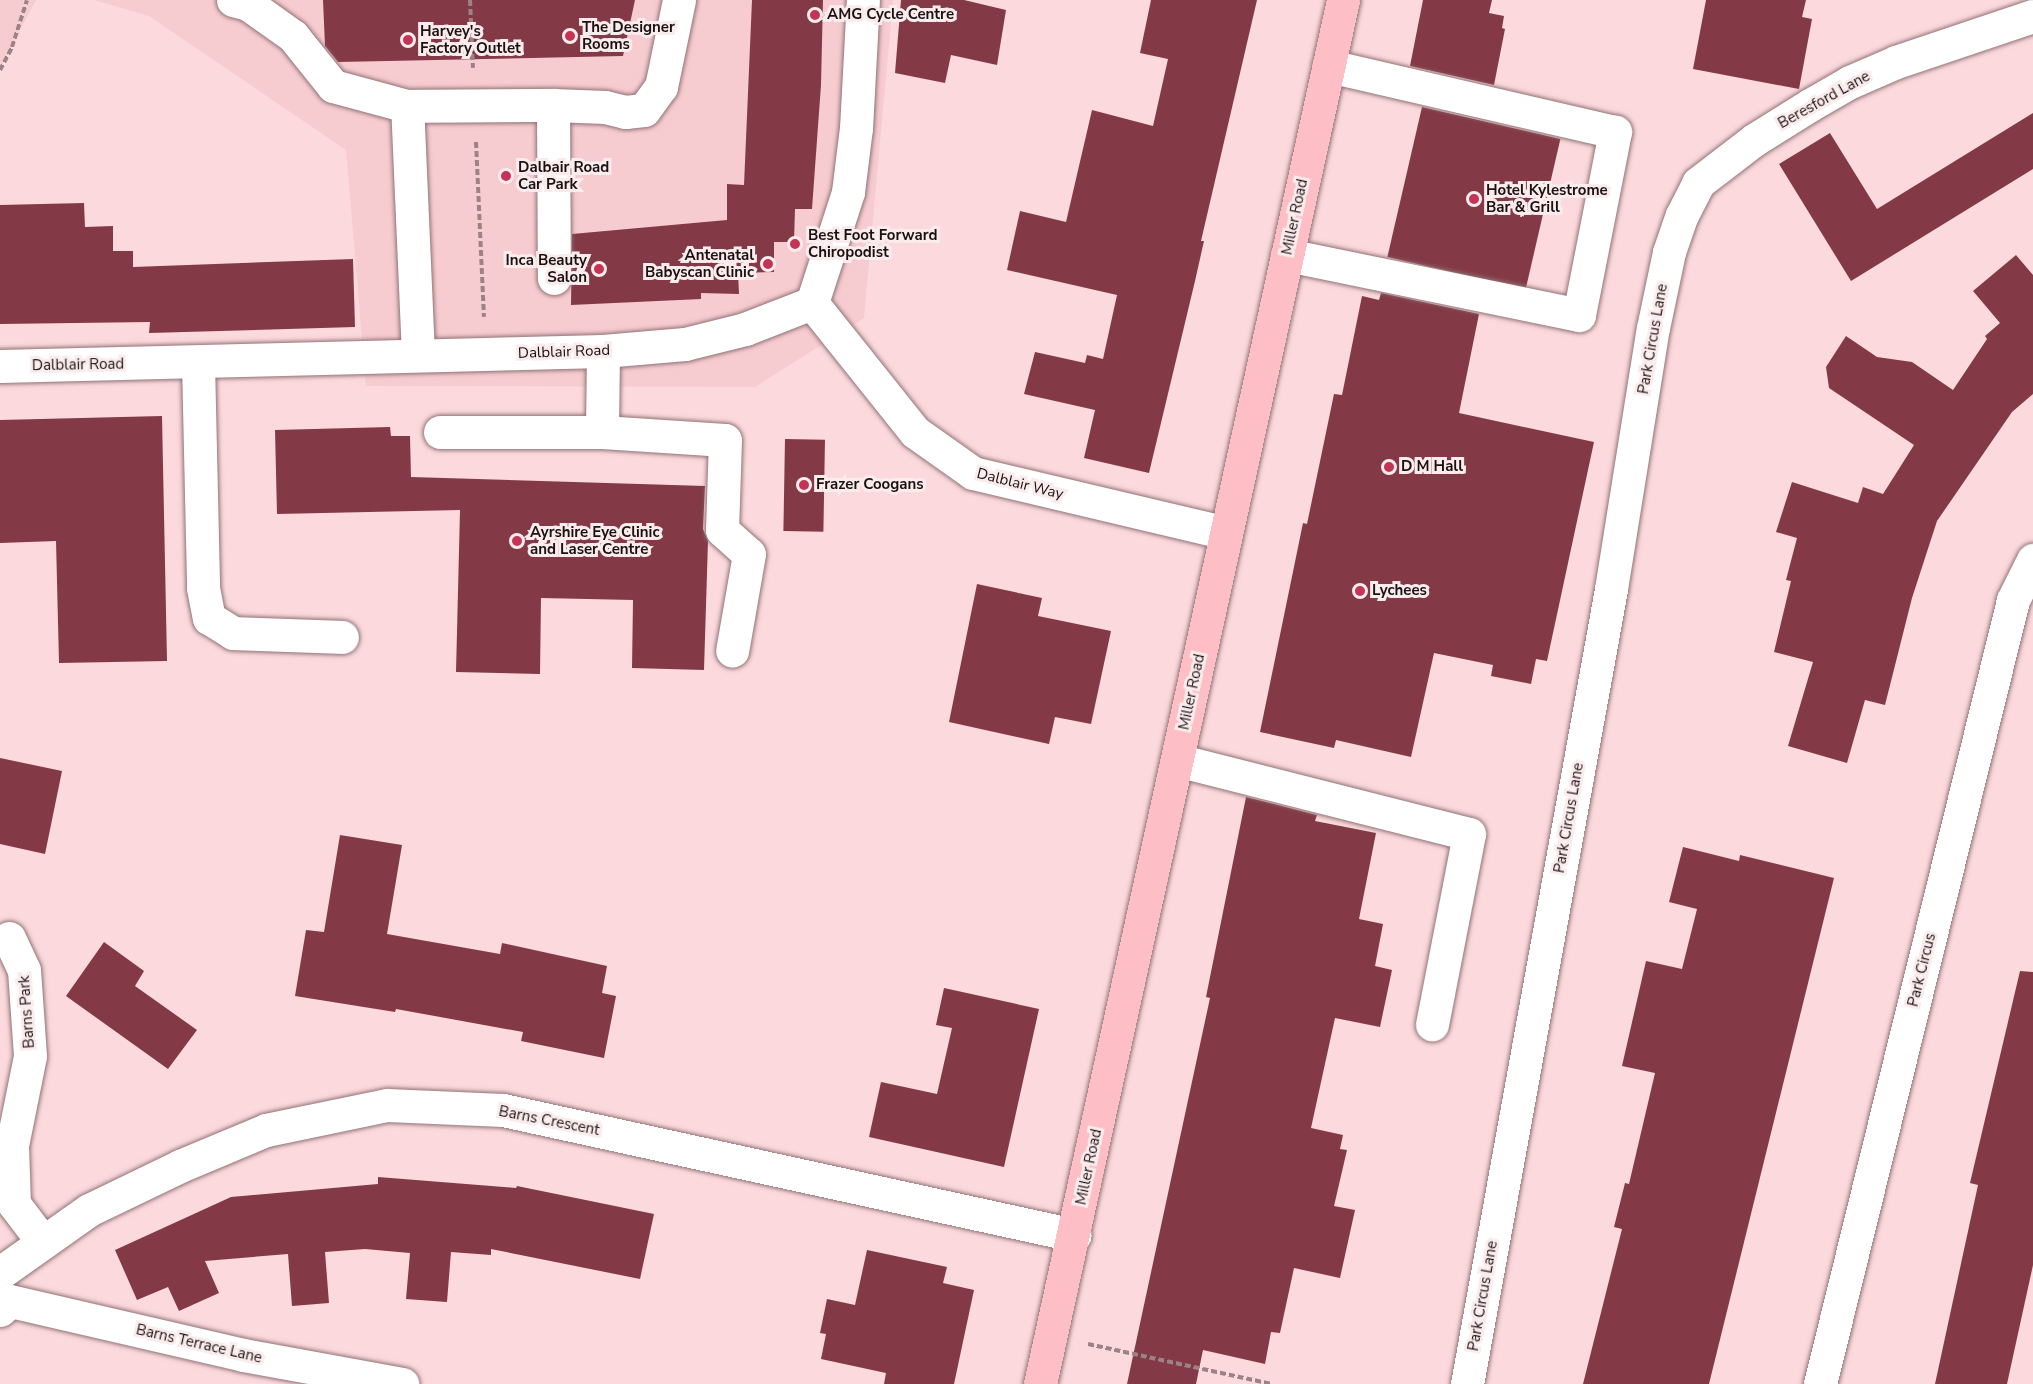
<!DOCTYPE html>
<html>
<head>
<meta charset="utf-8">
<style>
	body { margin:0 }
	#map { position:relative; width:2033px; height:1384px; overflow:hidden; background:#fbd9dc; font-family:"Nunito Sans",sans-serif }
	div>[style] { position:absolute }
	.built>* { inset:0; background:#f7ccd0 }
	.building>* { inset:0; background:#833a46; transform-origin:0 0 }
	.path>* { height:4px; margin-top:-2px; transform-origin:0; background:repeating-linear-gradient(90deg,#9b8385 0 6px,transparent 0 9px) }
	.roads { filter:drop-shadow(0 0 2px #917376) drop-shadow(0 0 2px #917376) }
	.minor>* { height:33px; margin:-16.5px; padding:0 16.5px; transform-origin:16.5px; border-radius:16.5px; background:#fff }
	.major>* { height:33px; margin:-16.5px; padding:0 16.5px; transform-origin:16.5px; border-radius:16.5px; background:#febec5 }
	.dots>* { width:16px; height:16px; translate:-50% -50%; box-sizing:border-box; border:3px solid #faeced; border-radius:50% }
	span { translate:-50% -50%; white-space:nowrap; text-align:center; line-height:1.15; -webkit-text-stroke:6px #faeced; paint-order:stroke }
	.poi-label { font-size:15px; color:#1c1112; font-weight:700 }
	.left { translate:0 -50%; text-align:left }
	.right { translate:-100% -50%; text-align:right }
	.street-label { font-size:15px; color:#1c1112 }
</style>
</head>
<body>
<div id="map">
	<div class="built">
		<div style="clip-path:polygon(0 0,36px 0,0 68px)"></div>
		<div style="clip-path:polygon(94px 0,893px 0,864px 318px,755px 387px,366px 386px,346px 150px,149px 16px)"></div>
	</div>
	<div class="building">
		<div style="clip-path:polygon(323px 0,635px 0,623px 56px,338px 62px,325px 46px)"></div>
		<div style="clip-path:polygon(752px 0,823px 0,821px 85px,812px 209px,795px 209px,794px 242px,774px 242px,774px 272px,738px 273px,739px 294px,701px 293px,701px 299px,571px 305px,572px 234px,727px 220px,727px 184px,744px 185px)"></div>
		<div style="clip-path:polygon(901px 0,964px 0,1006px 10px,997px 65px,951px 55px,945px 83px,895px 73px)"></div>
		<div style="clip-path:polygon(1151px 0,1257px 0,1201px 241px,1204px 241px,1195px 281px,1149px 473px,1084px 458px,1095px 410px,1024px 394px,1035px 352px,1085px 363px,1087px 355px,1103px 359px,1117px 295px,1007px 270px,1020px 211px,1066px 222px,1092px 110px,1153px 126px,1168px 59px,1140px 53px)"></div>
		<div style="clip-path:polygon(1423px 0,1492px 0,1489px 13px,1504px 16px,1502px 28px,1505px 29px,1494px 85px,1410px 66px)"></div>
		<div style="clip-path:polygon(1706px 0,1806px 0,1802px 17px,1812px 19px,1799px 89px,1693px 69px)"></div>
		<div style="left:1422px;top:107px;width:142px;height:154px;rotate:13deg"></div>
		<div style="clip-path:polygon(2033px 113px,2033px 169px,1851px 281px,1779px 164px,1830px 133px,1877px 209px)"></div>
		<div style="clip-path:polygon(84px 203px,85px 227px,113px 226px,113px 251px,133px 251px,133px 267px,353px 259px,355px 327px,149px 333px,150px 322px,0 324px,0 205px)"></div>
		<div style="clip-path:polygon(2016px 255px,2033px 275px,2033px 394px,2012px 412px,1937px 521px,1912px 598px,1885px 705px,1865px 700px,1847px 763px,1788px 746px,1813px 662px,1774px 652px,1791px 581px,1786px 580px,1797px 538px,1776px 532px,1792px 482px,1858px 503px,1863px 487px,1883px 494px,1914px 445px,1829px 388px,1826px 367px,1846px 336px,1877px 357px,1912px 362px,1953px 390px,1987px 339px,1985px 336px,2000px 323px,1973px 291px)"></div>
		<div style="clip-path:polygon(1381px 293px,1479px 314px,1459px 413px,1594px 442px,1547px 661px,1536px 659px,1531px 684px,1491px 676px,1493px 665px,1434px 653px,1411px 757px,1336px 740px,1334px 748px,1260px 732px,1303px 523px,1307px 524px,1334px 394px,1342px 395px,1362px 296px,1379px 300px)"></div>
		<div style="clip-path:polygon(162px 416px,167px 661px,59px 663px,56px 541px,0 543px,0 420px)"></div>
		<div style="clip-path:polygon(390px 427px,391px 436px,410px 436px,411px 477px,705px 486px,703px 529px,708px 541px,704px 670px,632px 668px,633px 600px,541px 598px,540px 674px,456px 672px,460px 510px,277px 514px,275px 430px)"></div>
		<div style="left:785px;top:439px;width:40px;height:92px;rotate:1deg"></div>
		<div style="clip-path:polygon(977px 584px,1042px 598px,1038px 616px,1111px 631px,1091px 724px,1055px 717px,1049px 744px,949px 722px)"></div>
		<div style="clip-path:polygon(0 758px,62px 771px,45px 854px,0 844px)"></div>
		<div style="clip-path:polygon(1246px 797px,1317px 815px,1315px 821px,1376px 833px,1359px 919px,1383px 924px,1375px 966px,1392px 970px,1380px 1027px,1335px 1018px,1311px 1128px,1343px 1135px,1340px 1149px,1347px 1150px,1334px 1206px,1355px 1210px,1340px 1278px,1294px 1268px,1280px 1333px,1271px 1332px,1265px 1364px,1203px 1350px,1196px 1384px,1127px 1384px,1210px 998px,1206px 997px)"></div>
		<div style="clip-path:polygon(340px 835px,402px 845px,387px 934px,500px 954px,502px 943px,607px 966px,602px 993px,616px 996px,604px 1058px,521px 1041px,523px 1032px,396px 1009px,395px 1012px,295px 996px,306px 930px,324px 932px)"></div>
		<div style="clip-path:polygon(1683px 847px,1739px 861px,1740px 855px,1834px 878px,1709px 1384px,1583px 1384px,1622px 1229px,1614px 1227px,1625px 1183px,1629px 1184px,1655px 1073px,1622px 1066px,1646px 961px,1682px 969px,1697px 909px,1669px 902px)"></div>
		<div style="clip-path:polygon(104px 942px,144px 971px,135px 986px,197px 1030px,168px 1069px,66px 996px)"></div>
		<div style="clip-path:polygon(2020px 971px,2033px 972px,2033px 1265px,2007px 1384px,1935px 1384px,1978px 1185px,1970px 1183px)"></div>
		<div style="clip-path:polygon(944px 988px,1039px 1009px,1004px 1167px,869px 1137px,881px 1082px,937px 1094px,952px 1028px,936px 1025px)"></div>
		<div style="clip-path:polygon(378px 1177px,516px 1188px,517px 1186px,654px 1214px,640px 1279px,491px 1249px,491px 1255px,451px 1252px,447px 1302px,406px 1299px,410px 1253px,365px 1249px,325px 1252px,329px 1303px,292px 1306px,288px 1254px,205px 1261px,219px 1293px,179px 1311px,168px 1287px,137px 1300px,115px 1250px,231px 1197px,378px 1184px)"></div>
		<div style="clip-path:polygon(867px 1250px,947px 1267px,943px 1283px,974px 1290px,954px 1384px,884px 1384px,886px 1373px,821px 1359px,826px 1334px,820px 1333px,827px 1299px,855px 1305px)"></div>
	</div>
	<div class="path">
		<div style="left:470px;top:0;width:68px;rotate:87.5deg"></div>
		<div style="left:0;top:70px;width:26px;rotate:-62deg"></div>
		<div style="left:12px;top:47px;width:49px;rotate:-72.3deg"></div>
		<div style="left:476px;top:142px;width:175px;rotate:87.4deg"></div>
		<div style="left:1088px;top:1344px;width:188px;rotate:12.3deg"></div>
	</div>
	<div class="roads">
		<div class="minor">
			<div style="left:233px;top:0;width:16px;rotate:15deg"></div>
			<div style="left:248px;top:4px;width:55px;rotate:35.4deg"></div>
			<div style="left:293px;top:36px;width:64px;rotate:51.3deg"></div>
			<div style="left:333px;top:86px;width:77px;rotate:15.1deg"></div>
			<div style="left:553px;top:105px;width:52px;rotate:2.2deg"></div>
			<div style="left:605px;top:107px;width:21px;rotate:14deg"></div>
			<div style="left:625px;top:112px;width:19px;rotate:-6deg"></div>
			<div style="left:644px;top:110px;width:29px;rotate:-54deg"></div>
			<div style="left:661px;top:87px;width:89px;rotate:-78.3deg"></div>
			<div style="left:1287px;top:255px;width:298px;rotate:11.6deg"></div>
			<div style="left:1579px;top:315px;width:187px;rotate:-78.9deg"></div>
			<div style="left:1615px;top:132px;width:294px;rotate:-167deg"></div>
			<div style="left:812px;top:303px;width:165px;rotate:51.4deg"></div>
			<div style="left:915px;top:432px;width:71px;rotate:35.3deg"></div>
			<div style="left:973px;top:473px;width:260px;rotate:13.3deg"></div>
			<div style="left:812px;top:303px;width:117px;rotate:-72deg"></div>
			<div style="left:848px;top:192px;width:64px;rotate:-82.9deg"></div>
			<div style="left:856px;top:128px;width:128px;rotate:-86.9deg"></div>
			<div style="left:418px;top:355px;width:249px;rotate:-92.5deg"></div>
			<div style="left:407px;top:106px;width:146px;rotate:-0.4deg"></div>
			<div style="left:553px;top:105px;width:173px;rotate:89.7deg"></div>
			<div style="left:198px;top:362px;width:226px;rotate:88.7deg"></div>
			<div style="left:203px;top:588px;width:31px;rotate:79deg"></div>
			<div style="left:209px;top:618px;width:28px;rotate:32deg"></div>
			<div style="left:233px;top:633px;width:109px;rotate:2.1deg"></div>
			<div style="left:0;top:366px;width:603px;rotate:-1.42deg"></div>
			<div style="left:603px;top:351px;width:82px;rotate:-4.9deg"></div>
			<div style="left:685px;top:344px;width:62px;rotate:-14deg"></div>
			<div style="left:745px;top:329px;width:72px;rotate:-21.2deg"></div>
			<div style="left:440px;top:432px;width:162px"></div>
			<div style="left:602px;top:432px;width:123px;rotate:3.7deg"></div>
			<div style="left:725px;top:440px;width:90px;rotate:91.9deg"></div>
			<div style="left:722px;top:530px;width:36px;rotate:42deg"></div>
			<div style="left:749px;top:554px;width:98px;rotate:99.9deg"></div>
			<div style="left:602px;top:432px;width:81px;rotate:-89.3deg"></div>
			<div style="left:1177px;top:760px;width:301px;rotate:14.2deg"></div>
			<div style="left:1469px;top:834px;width:194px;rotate:101deg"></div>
			<div style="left:9px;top:938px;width:35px;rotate:65deg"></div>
			<div style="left:24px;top:970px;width:86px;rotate:86deg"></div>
			<div style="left:30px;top:1056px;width:91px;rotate:101.4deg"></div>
			<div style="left:12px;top:1145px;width:59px;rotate:88.1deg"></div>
			<div style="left:14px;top:1204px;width:48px;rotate:52.7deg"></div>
			<div style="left:0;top:1273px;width:109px;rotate:-35.3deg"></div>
			<div style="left:89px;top:1210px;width:101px;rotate:-25.8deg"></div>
			<div style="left:180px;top:1166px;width:93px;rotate:-22.7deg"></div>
			<div style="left:266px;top:1130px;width:124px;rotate:-11.7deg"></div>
			<div style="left:387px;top:1105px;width:116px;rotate:2.5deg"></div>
			<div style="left:503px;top:1110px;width:585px;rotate:12.35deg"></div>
			<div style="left:0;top:1310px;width:13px;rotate:-42deg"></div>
			<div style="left:10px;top:1301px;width:239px;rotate:13deg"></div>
			<div style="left:243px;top:1355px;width:162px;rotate:10.3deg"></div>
			<div style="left:1467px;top:1384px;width:808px;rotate:-79.73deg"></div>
			<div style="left:1611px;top:589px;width:264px;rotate:-80.9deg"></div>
			<div style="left:1653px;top:328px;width:78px;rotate:-78.1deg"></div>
			<div style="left:1669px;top:252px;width:39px;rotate:-71deg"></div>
			<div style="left:1682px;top:215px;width:36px;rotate:-63deg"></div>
			<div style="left:1698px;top:183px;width:71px;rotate:-37.5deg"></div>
			<div style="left:1754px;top:140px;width:66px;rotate:-32deg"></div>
			<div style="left:1810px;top:105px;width:46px;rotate:-29.9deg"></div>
			<div style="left:1850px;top:82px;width:50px;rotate:-23.5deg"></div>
			<div style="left:1896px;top:62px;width:145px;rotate:-18.6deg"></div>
			<div style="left:1820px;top:1384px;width:807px;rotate:-76.17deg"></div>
			<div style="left:2013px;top:600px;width:45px;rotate:-63.4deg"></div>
		</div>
		<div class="major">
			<div style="left:1040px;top:1384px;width:1417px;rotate:-77.65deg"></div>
		</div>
	</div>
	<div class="dots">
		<div style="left:815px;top:15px;background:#c43455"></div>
		<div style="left:570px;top:36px;background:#c43455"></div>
		<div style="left:408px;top:40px;background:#c43455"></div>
		<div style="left:506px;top:176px;background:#c43455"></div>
		<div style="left:1474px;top:199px;background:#c43455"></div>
		<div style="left:795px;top:244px;background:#c43455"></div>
		<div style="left:768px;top:264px;background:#c43455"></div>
		<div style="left:599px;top:269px;background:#c43455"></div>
		<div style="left:1389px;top:467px;background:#c43455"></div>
		<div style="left:804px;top:485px;background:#c43455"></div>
		<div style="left:517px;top:541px;background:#c43455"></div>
		<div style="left:1360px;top:591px;background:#c43455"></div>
	</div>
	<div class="poi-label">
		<span class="left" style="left:827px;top:15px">AMG Cycle Centre</span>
		<span class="left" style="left:582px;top:36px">The Designer<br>Rooms</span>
		<span class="left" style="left:420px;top:40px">Harvey's<br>Factory Outlet</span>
		<span class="left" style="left:518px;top:176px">Dalbair Road<br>Car Park</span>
		<span class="left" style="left:1486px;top:199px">Hotel Kylestrome<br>Bar &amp; Grill</span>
		<span class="left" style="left:808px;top:244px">Best Foot Forward<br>Chiropodist</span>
		<span class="right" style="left:754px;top:264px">Antenatal<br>Babyscan Clinic</span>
		<span class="right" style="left:587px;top:269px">Inca Beauty<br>Salon</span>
		<span class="left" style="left:1401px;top:467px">D M Hall</span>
		<span class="left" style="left:816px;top:485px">Frazer Coogans</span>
		<span class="left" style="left:530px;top:541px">Ayrshire Eye Clinic<br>and Laser Centre</span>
		<span class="left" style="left:1372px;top:591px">Lychees</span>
	</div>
	<div class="street-label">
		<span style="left:1824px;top:100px;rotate:-29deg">Beresford Lane</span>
		<span style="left:1295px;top:217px;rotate:-78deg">Miller Road</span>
		<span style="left:1653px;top:339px;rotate:-80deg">Park Circus Lane</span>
		<span style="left:564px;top:352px;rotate:-2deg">Dalblair Road</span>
		<span style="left:78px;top:365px;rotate:-1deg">Dalblair Road</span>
		<span style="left:1020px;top:484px;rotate:14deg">Dalblair Way</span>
		<span style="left:1192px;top:692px;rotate:-78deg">Miller Road</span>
		<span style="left:1569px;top:818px;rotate:-80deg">Park Circus Lane</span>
		<span style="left:1922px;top:970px;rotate:-76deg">Park Circus</span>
		<span style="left:27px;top:1012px;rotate:-94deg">Barns Park</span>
		<span style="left:549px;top:1121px;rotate:11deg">Barns Crescent</span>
		<span style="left:1089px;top:1167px;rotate:-78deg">Miller Road</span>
		<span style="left:1483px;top:1296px;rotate:-80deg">Park Circus Lane</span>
		<span style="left:199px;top:1344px;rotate:13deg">Barns Terrace Lane</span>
	</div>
</div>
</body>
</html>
